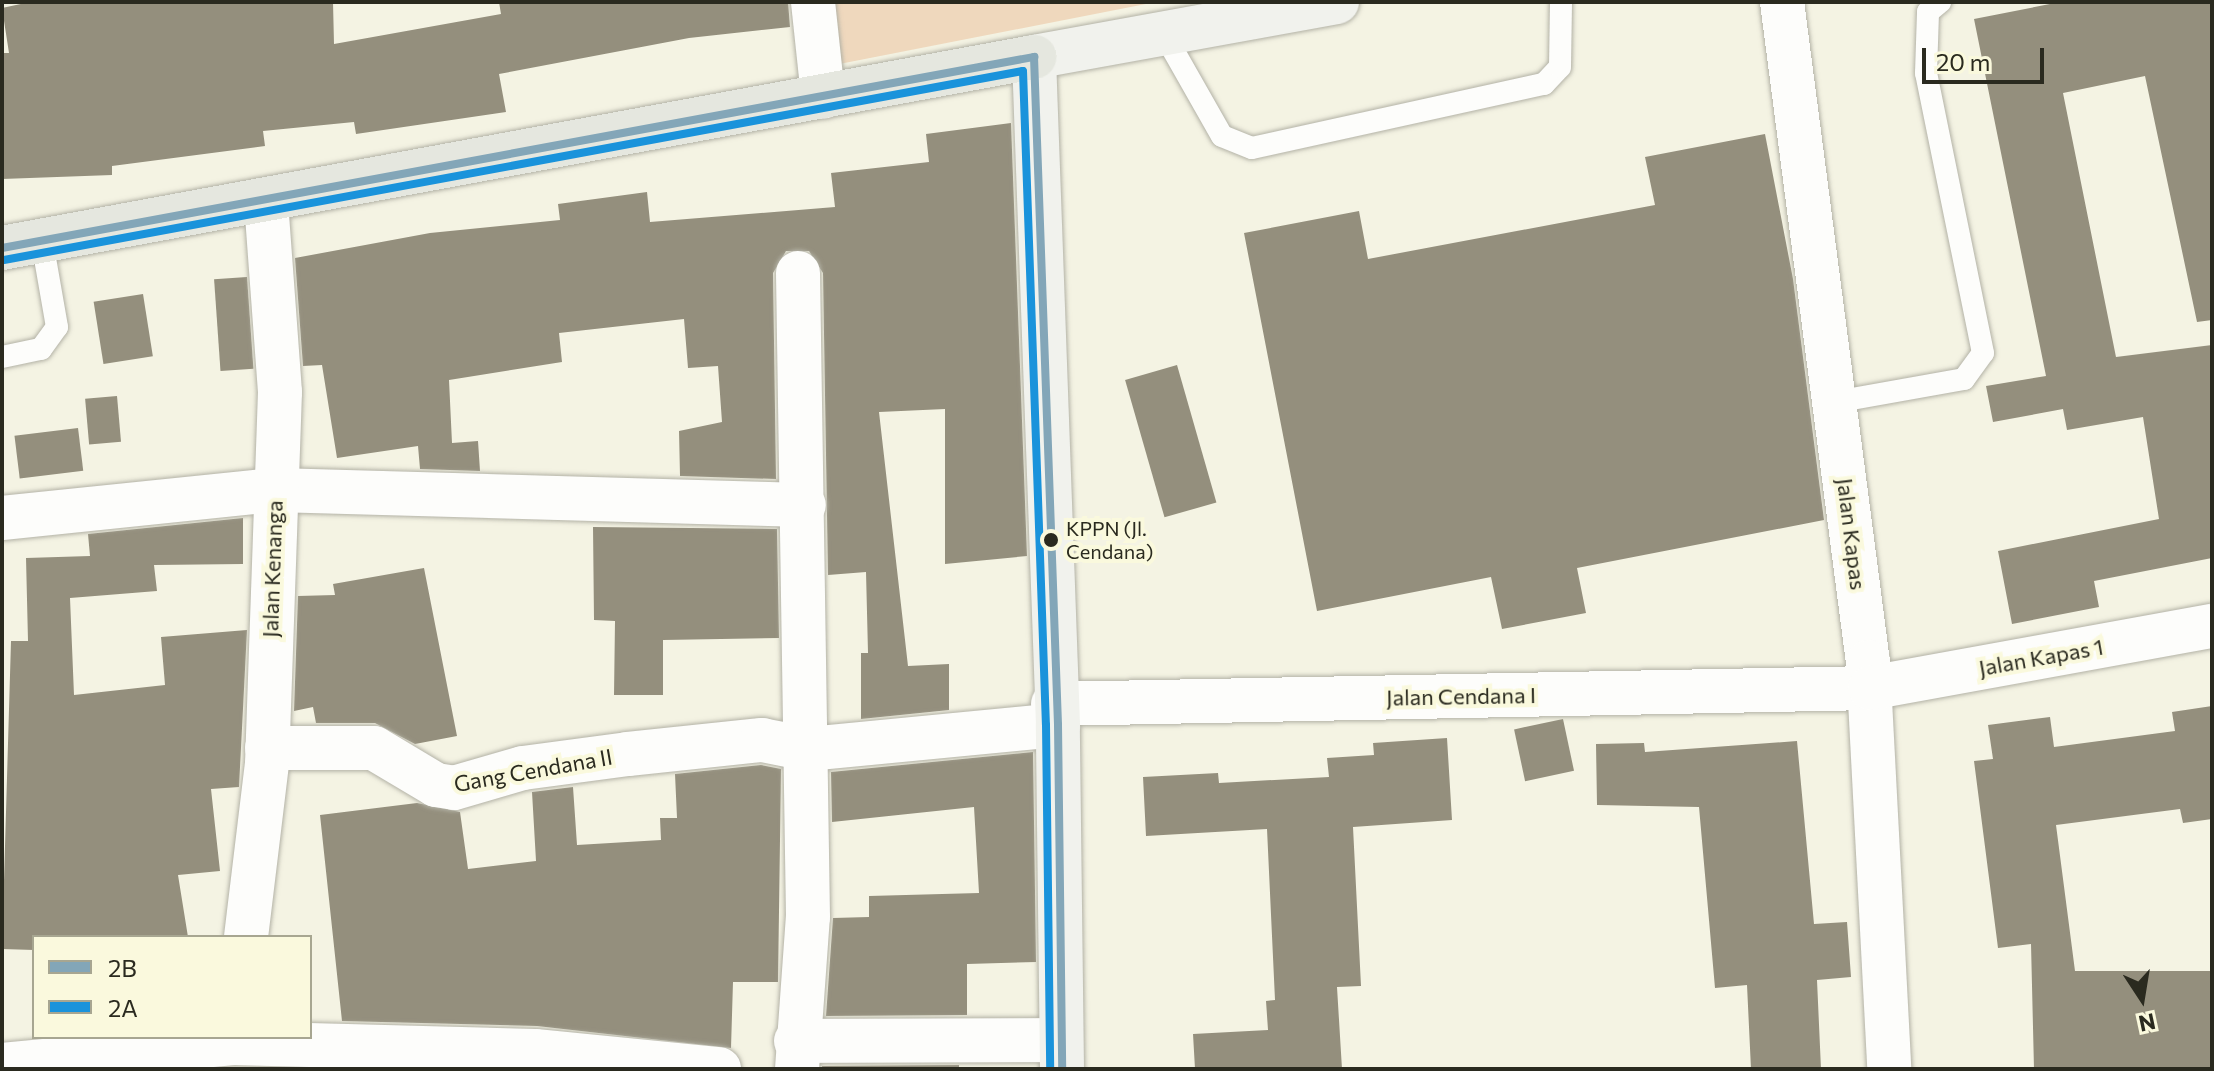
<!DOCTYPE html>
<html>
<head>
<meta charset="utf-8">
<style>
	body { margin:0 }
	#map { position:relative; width:2214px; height:1071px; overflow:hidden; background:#f4f3e3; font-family:Commissioner,sans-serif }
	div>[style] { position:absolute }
	.green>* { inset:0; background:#efd8bd }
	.building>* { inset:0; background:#948f7d; transform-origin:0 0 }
	.roads { filter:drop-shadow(0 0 2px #b3b2a6) drop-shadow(0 0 2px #b3b2a6) }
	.lane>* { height:22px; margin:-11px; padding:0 11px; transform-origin:11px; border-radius:11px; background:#fdfdfb }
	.street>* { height:44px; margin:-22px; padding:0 22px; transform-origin:22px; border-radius:22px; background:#fdfdfb }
	.secondary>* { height:44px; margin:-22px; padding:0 22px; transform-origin:22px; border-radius:22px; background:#f1f2ed }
	.primary>* { height:44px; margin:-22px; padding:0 22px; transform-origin:22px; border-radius:22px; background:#e5e7df }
	.bus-1>* { height:8px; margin:-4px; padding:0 4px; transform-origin:4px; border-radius:4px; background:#83a6b8 }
	.bus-2>* { height:8px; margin:-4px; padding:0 4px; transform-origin:4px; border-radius:4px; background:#1a93db }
	.dots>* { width:22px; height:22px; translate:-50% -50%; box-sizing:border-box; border:4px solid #faf9dd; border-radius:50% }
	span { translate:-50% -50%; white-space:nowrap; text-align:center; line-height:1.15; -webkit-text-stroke:8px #faf9dd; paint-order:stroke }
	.bus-label { font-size:20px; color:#2a2a1f }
	.left { translate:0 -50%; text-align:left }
	.street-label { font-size:22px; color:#2a2a1f }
	.frame { position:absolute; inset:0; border:4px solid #2a2a1f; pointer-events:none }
	.legend { position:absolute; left:32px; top:935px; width:280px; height:104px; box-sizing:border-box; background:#faf9dd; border:2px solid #a7a691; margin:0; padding:10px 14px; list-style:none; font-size:24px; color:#2a2a1f }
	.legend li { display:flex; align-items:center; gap:16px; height:40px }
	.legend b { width:40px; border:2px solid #a7a691 }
	.north { position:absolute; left:2102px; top:959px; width:80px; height:80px; -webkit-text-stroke:6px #faf9dd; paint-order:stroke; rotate:168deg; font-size:22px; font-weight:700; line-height:32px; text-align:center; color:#2a2a1f }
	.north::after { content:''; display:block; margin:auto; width:28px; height:36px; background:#2a2a1f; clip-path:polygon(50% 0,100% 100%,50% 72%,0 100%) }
	.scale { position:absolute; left:1922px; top:48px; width:122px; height:36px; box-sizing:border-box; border:4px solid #2a2a1f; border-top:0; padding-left:10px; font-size:24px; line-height:28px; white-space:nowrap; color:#2a2a1f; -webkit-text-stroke:6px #faf9dd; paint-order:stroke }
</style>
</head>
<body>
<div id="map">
	<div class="green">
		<div style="clip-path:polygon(814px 2px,1156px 2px,824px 67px)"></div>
	</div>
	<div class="building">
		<div style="clip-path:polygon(30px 2px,333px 2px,334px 44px,501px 14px,499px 2px,788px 2px,790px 27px,689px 38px,499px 74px,506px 112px,356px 134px,354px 122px,263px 131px,265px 146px,112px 166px,112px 175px,2px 179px,2px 53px,9px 53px,2px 8px)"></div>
		<div style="clip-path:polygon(2060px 2px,2212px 2px,2212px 320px,2197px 322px,2145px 76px,2063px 93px,2116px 357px,2212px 345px,2212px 558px,2094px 581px,2099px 607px,2012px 624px,1998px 551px,2159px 519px,2143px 417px,2067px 430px,2063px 409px,1993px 422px,1986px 386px,2046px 376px,1974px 19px)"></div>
		<div style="clip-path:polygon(1011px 123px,1027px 556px,945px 564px,945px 409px,879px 412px,908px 666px,949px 664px,949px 710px,861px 719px,861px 653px,868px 653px,866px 572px,828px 575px,823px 273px,809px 251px,786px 251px,773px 273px,776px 479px,680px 476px,679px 431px,722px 422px,718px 366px,688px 368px,684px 319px,559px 333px,562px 362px,449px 380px,452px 443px,478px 441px,480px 471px,420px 469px,418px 446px,337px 458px,322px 365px,303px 366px,295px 258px,430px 233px,560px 220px,558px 204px,647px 192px,650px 222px,835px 207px,831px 173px,929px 162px,926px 134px)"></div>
		<div style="clip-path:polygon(1765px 134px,1793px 279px,1824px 520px,1577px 568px,1586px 613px,1502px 629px,1491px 577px,1317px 611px,1244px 233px,1359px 211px,1368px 259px,1655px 205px,1645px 157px)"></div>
		<div style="left:247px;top:277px;width:92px;height:33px;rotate:86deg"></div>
		<div style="left:143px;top:294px;width:63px;height:50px;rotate:81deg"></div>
		<div style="left:1177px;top:365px;width:143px;height:54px;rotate:74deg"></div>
		<div style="left:117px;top:396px;width:46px;height:32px;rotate:85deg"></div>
		<div style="left:78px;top:428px;width:43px;height:64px;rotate:83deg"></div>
		<div style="clip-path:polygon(243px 518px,243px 564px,154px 565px,157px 591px,70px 598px,74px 695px,165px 685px,161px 637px,247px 630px,239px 787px,211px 789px,220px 871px,178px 875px,188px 937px,34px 937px,34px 950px,2px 949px,11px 641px,28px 641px,26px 558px,90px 556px,88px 534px)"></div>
		<div style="clip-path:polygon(593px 527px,777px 529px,779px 638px,663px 640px,663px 695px,614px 695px,615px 621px,594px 620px)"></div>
		<div style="clip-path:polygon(424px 568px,457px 736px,415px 744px,375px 723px,316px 723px,313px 707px,294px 711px,298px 596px,335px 595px,333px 584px)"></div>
		<div style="clip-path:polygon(2212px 706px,2212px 819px,2183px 823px,2180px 809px,2056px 825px,2075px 971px,2212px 971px,2212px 1069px,2034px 1069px,2031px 944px,1998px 948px,1974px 761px,1993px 759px,1988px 725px,2050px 717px,2054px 747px,2175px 731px,2172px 712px)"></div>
		<div style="left:1563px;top:719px;width:53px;height:50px;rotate:78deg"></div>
		<div style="clip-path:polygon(1447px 738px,1452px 820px,1353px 827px,1361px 986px,1337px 987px,1342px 1069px,1195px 1069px,1193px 1034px,1268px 1030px,1266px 1001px,1275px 1000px,1267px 829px,1146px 836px,1143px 777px,1218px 773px,1219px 783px,1329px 777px,1327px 758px,1374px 755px,1373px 743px)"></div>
		<div style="clip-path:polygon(1797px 741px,1814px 924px,1847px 922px,1851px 977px,1817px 980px,1821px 1069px,1751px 1069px,1747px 985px,1715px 988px,1699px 807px,1597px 805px,1596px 744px,1644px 743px,1645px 752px)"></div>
		<div style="clip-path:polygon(1033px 752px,1036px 962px,967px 964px,967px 1015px,826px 1016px,833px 918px,869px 917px,869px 896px,979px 893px,974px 807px,832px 822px,831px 772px)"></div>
		<div style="clip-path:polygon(761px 765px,781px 769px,778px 982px,733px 982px,731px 1048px,537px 1026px,342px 1021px,320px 815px,417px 803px,460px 812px,468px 869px,536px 861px,532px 792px,573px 787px,577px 845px,661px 840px,660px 818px,677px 818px,675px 774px)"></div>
		<div style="clip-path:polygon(959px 1065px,959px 1069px,822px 1069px,822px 1066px)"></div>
	</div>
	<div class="roads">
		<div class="lane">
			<div style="left:1164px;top:34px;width:117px;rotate:60.4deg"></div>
			<div style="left:1222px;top:136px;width:32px;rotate:22deg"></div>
			<div style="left:1252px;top:148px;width:299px;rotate:-12.4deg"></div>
			<div style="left:1544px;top:84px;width:23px;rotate:-47deg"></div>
			<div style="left:1560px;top:67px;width:65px;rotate:-89.1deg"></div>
			<div style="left:2px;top:357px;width:40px;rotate:-12deg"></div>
			<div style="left:41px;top:349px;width:27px;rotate:-54deg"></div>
			<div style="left:57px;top:327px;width:87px;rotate:-99.9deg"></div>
			<div style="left:1835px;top:402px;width:131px;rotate:-10.1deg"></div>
			<div style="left:1964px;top:379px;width:32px;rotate:-54deg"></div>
			<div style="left:1983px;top:353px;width:286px;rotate:-101.5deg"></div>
			<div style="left:1926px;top:73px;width:61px;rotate:-88.1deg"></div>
			<div style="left:1928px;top:12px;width:16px;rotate:-40deg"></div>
		</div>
		<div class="street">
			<div style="left:813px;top:2px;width:95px;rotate:83.9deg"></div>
			<div style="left:1782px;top:2px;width:666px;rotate:82.58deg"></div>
			<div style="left:1868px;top:662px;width:408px;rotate:87deg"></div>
			<div style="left:2px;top:518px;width:274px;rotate:-5.9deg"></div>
			<div style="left:275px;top:490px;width:529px;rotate:1.62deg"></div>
			<div style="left:1053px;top:704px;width:817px;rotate:-1.12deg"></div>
			<div style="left:1870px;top:688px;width:348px;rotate:-10.3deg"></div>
			<div style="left:267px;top:748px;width:107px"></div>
			<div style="left:374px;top:748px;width:72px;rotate:30.8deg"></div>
			<div style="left:436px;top:785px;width:18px;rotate:9deg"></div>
			<div style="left:454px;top:788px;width:72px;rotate:-16.2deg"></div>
			<div style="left:523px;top:768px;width:106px;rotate:-7.6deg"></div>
			<div style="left:628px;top:754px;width:135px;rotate:-6deg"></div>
			<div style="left:762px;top:740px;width:47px;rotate:11.1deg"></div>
			<div style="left:808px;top:749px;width:251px;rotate:-5.5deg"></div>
			<div style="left:246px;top:937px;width:174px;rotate:-83.1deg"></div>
			<div style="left:267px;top:764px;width:372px;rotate:-88deg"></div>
			<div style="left:280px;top:392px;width:193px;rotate:-94.2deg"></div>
			<div style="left:796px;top:1041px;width:264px;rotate:-0.2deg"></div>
			<div style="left:2px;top:1065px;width:232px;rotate:-5.4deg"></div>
			<div style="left:233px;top:1043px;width:302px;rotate:1.5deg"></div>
			<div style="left:535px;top:1051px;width:185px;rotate:5.6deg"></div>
			<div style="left:797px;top:1069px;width:152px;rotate:-85.9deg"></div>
			<div style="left:808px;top:917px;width:644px;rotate:-90.89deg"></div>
		</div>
		<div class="secondary">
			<div style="left:1062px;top:1069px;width:344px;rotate:-90.7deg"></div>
			<div style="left:1058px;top:725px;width:668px;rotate:-92.06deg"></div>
			<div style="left:1034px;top:57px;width:308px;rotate:-10.3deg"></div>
		</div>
		<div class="primary">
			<div style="left:2px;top:248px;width:1050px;rotate:-10.49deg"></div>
		</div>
	</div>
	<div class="bus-1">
		<div style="left:2px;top:248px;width:1050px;rotate:-10.49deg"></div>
		<div style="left:1034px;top:57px;width:668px;rotate:87.94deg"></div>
		<div style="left:1058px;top:725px;width:344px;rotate:89.3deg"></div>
	</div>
	<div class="bus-2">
		<div style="left:4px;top:260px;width:1036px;rotate:-10.51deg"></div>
		<div style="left:1023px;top:71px;width:654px;rotate:87.99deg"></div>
		<div style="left:1046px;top:725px;width:344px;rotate:89.3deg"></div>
	</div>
	<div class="dots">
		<div style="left:1051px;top:540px;background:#2a2a1f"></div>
	</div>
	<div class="bus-label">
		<span class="left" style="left:1066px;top:540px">KPPN (Jl.<br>Cendana)</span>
	</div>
	<div class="street-label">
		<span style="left:1852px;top:534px;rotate:83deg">Jalan Kapas</span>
		<span style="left:272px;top:569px;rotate:-88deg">Jalan Kenanga</span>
		<span style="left:2041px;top:657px;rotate:-10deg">Jalan Kapas 1</span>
		<span style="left:1461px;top:696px;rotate:-1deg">Jalan Cendana I</span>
		<span style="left:533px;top:770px;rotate:-10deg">Gang Cendana II</span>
	</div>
	<div class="frame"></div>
	<ul class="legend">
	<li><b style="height:10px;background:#83a6b8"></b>2B</li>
	<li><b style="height:10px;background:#1a93db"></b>2A</li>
	</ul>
	<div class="north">N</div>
	<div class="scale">20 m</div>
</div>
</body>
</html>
